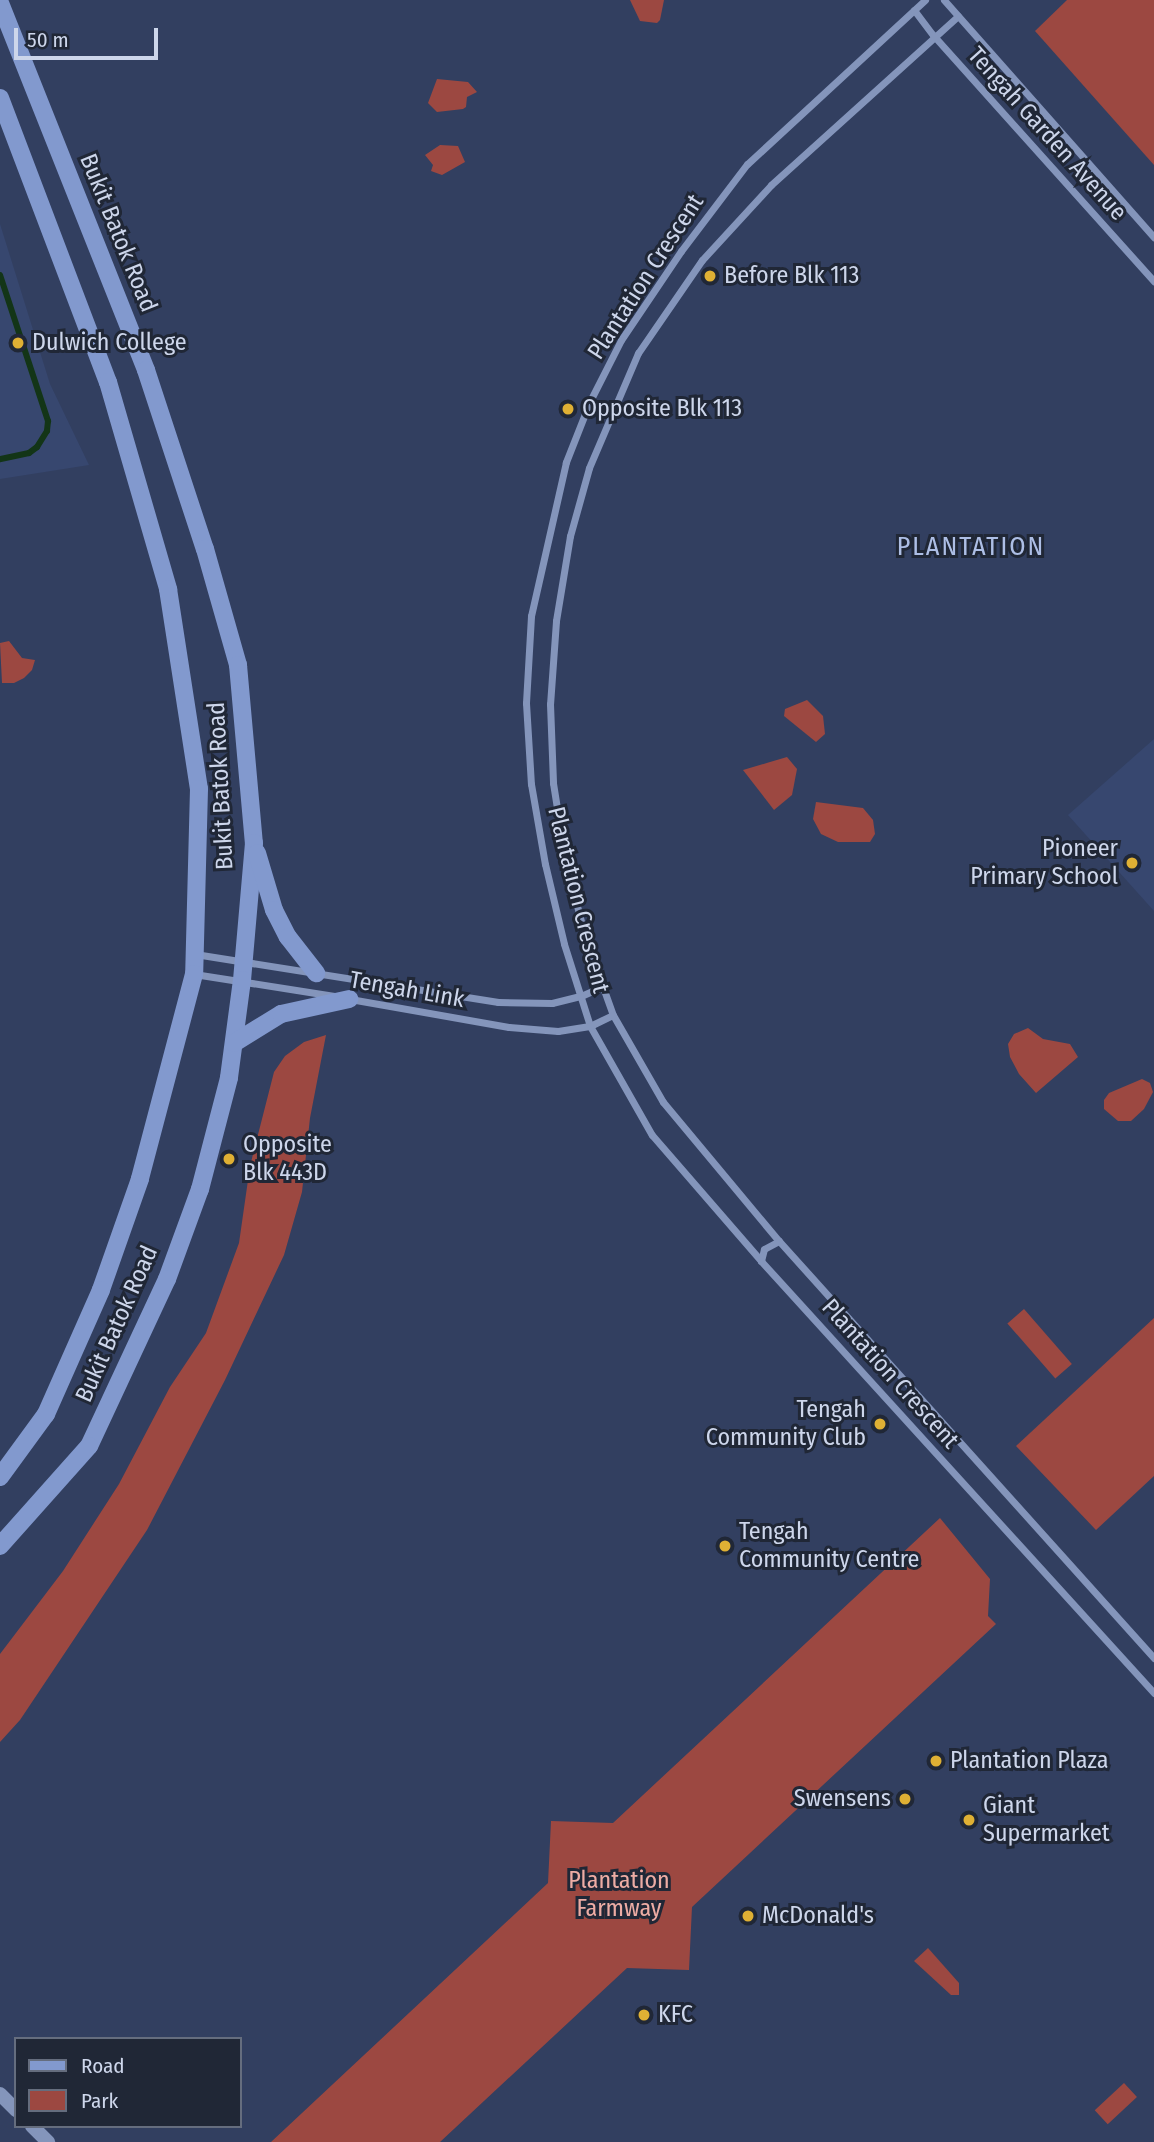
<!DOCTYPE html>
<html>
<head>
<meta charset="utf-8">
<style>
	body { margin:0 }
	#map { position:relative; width:1154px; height:2142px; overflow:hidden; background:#323f60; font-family:"Fira Sans Condensed",sans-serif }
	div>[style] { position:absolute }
	.built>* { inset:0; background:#37476f }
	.green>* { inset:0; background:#9c4841; transform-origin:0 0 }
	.stream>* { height:6px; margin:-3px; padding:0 3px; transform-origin:3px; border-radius:3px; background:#133517 }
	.street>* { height:7px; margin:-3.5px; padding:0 3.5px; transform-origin:3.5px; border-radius:3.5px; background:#8495bb }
	.secondary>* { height:14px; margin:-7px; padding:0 7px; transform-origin:7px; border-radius:7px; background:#8495bb }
	.primary>* { height:18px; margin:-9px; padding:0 9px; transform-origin:9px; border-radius:9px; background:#8299ce }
	.dots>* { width:19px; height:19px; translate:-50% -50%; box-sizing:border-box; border:4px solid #202736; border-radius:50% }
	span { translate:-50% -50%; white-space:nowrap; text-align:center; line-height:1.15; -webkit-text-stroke:6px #202736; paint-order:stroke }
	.street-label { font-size:24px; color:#cdd6eb }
	.poi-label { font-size:24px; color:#cdd6eb }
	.left { translate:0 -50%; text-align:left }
	.right { translate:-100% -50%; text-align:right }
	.park-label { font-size:24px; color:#edaca4 }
	.neighbourhood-label { font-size:26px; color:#adbee5; letter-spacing:2px }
	.legend { position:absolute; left:14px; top:2037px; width:228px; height:91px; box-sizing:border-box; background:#202736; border:2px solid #656d7e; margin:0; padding:9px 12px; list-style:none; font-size:21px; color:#cdd6eb }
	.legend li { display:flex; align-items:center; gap:14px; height:35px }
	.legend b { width:35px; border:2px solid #656d7e }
	.scale { position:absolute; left:14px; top:28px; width:144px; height:32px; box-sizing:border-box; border:4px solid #cdd6eb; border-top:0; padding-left:9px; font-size:21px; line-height:24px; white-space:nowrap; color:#cdd6eb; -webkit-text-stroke:5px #202736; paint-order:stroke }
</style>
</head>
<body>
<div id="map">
	<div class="built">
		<div style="clip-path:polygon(0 224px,50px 384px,89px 465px,0 479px)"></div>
		<div style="clip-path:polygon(1154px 739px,1154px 911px,1068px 815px)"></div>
	</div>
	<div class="green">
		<div style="clip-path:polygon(630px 0,664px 0,660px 20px,657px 23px,640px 21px)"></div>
		<div style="clip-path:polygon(1067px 0,1154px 0,1154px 165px,1035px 31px)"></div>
		<div style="clip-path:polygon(437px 79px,468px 82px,477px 92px,467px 97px,466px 107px,463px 109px,437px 112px,428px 103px)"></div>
		<div style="clip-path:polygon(440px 145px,458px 146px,465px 162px,442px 175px,431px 171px,433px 165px,425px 155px)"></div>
		<div style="clip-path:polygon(9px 641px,22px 658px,35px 660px,32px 670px,24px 678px,14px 683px,2px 683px,0 643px)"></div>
		<div style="clip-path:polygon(807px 700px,823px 716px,825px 734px,816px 742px,784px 716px,785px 709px)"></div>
		<div style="clip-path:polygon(787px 757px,797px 769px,792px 795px,774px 810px,743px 770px)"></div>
		<div style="clip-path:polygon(816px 802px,863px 808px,873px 820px,875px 834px,870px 842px,838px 842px,821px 834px,813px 819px)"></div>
		<div style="clip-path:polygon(1028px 1028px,1043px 1039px,1070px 1044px,1078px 1057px,1036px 1093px,1019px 1074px,1010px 1057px,1008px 1044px,1014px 1034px)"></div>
		<div style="clip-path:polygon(326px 1035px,310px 1118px,302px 1192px,284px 1255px,225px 1380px,147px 1530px,20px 1720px,0 1742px,0 1654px,63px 1571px,119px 1484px,170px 1387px,206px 1333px,239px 1243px,250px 1166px,274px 1072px,285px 1056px,304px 1042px)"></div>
		<div style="clip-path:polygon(1142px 1079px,1150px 1083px,1153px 1092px,1144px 1109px,1131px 1121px,1118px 1121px,1104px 1109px,1104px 1100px,1109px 1093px)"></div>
		<div style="left:1024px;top:1309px;width:73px;height:22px;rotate:49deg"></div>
		<div style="clip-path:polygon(1154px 1318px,1154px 1476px,1096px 1530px,1016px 1446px)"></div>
		<div style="clip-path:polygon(940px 1518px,990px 1579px,988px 1616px,996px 1624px,692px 1907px,689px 1970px,627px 1968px,440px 2142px,271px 2142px,548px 1883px,551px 1821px,613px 1823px)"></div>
		<div style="clip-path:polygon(928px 1948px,959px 1983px,959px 1995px,951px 1995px,914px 1961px)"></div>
		<div style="left:1124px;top:2083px;width:19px;height:40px;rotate:47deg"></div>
	</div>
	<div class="stream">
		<div style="left:0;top:275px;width:154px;rotate:71.8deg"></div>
		<div style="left:48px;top:421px;width:10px;rotate:96deg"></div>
		<div style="left:47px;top:431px;width:19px;rotate:122deg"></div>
		<div style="left:37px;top:447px;width:10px;rotate:143deg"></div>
		<div style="left:29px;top:453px;width:30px;rotate:168deg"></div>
	</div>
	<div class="street">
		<div style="left:925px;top:0;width:242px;rotate:137.3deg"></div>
		<div style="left:747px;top:164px;width:109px;rotate:127.2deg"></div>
		<div style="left:681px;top:251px;width:107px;rotate:124deg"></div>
		<div style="left:621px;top:340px;width:68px;rotate:116.9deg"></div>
		<div style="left:590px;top:401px;width:66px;rotate:111.5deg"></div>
		<div style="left:566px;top:462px;width:158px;rotate:102.8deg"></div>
		<div style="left:531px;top:616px;width:87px;rotate:93.3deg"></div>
		<div style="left:526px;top:703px;width:81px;rotate:86.5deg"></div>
		<div style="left:531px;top:784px;width:81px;rotate:80.1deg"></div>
		<div style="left:545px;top:864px;width:82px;rotate:76.6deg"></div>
		<div style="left:564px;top:944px;width:86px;rotate:72.4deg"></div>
		<div style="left:590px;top:1026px;width:125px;rotate:60.4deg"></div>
		<div style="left:652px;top:1135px;width:167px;rotate:49.1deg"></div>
		<div style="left:761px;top:1261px;width:584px;rotate:47.71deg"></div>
		<div style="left:944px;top:0;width:317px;rotate:48.5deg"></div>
		<div style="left:914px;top:10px;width:31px;rotate:53deg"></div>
		<div style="left:933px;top:35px;width:331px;rotate:48.1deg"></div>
		<div style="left:958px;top:16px;width:252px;rotate:137.9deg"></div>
		<div style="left:771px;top:185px;width:102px;rotate:132.6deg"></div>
		<div style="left:702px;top:260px;width:113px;rotate:124.5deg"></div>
		<div style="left:638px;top:353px;width:125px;rotate:113.1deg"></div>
		<div style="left:589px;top:468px;width:71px;rotate:105.6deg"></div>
		<div style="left:570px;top:536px;width:86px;rotate:99.4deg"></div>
		<div style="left:556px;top:621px;width:83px;rotate:94.1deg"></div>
		<div style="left:550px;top:704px;width:79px;rotate:87.8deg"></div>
		<div style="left:553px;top:783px;width:77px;rotate:81deg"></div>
		<div style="left:565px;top:859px;width:81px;rotate:75.6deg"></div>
		<div style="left:585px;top:937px;width:83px;rotate:70.3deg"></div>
		<div style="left:613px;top:1015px;width:100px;rotate:60.1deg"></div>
		<div style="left:663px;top:1102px;width:181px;rotate:50.2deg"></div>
		<div style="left:779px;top:1241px;width:561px;rotate:48.04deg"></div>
		<div style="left:195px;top:954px;width:307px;rotate:9deg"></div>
		<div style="left:498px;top:1002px;width:54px;rotate:1.1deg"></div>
		<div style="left:552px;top:1003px;width:30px;rotate:-14deg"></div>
		<div style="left:581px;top:996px;width:24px;rotate:-24deg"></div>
		<div style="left:194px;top:974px;width:142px;rotate:8.9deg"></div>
		<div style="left:350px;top:999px;width:161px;rotate:10deg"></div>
		<div style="left:509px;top:1027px;width:49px;rotate:4.7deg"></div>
		<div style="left:558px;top:1031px;width:32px;rotate:-9deg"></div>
		<div style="left:590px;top:1026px;width:25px;rotate:-26deg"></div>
		<div style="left:761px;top:1261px;width:12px;rotate:-76deg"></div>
		<div style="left:764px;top:1249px;width:17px;rotate:-28deg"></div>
	</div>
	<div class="secondary">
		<div style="left:0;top:2094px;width:23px;rotate:45deg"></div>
		<div style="left:32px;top:2126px;width:23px;rotate:45deg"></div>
	</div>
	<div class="primary">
		<div style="left:0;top:3px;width:395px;rotate:68.3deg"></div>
		<div style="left:146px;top:370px;width:188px;rotate:71.8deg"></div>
		<div style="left:205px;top:549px;width:121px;rotate:74.1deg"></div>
		<div style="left:238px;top:665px;width:179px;rotate:84.9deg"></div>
		<div style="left:254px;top:843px;width:138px;rotate:95deg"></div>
		<div style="left:242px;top:980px;width:99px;rotate:97.6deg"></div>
		<div style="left:229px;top:1078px;width:115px;rotate:104.6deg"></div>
		<div style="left:200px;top:1189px;width:96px;rotate:110.1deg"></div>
		<div style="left:167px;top:1279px;width:184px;rotate:115deg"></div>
		<div style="left:89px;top:1446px;width:134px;rotate:131.7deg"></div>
		<div style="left:0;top:98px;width:304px;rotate:69.2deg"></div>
		<div style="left:108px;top:382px;width:216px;rotate:73.8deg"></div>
		<div style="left:168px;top:589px;width:202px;rotate:81.2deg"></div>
		<div style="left:199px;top:789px;width:185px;rotate:91.5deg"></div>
		<div style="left:194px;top:974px;width:212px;rotate:104.8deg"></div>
		<div style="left:140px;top:1179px;width:118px;rotate:109.4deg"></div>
		<div style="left:101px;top:1290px;width:136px;rotate:113.9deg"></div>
		<div style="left:46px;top:1414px;width:78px;rotate:126.1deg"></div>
		<div style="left:257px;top:853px;width:59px;rotate:73.4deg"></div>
		<div style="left:274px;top:910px;width:30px;rotate:63deg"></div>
		<div style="left:288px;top:937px;width:46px;rotate:52.1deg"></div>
		<div style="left:234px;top:1043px;width:55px;rotate:-31.7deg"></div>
		<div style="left:281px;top:1014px;width:70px;rotate:-12.4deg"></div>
	</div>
	<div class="dots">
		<div style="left:710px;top:276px;background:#dfb034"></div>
		<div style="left:18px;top:343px;background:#dfb034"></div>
		<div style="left:568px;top:409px;background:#dfb034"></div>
		<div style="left:1132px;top:863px;background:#dfb034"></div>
		<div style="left:229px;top:1159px;background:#dfb034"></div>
		<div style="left:880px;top:1424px;background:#dfb034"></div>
		<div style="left:725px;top:1546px;background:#dfb034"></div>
		<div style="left:936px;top:1761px;background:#dfb034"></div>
		<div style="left:905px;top:1799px;background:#dfb034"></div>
		<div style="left:969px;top:1820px;background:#dfb034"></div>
		<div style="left:748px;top:1916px;background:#dfb034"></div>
		<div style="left:644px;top:2015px;background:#dfb034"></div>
	</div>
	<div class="street-label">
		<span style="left:1047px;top:134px;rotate:48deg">Tengah Garden Avenue</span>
		<span style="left:118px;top:233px;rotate:68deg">Bukit Batok Road</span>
		<span style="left:646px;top:277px;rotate:-57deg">Plantation Crescent</span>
		<span style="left:221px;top:786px;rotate:-93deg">Bukit Batok Road</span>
		<span style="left:578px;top:900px;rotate:76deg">Plantation Crescent</span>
		<span style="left:407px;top:990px;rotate:10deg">Tengah Link</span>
		<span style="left:117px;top:1324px;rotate:-66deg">Bukit Batok Road</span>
		<span style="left:890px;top:1374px;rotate:48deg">Plantation Crescent</span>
	</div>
	<div class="poi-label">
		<span class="left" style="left:724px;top:276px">Before Blk 113</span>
		<span class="left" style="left:32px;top:343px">Dulwich College</span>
		<span class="left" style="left:582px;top:409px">Opposite Blk 113</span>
		<span class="right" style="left:1118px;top:863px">Pioneer<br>Primary School</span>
		<span class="left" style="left:243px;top:1159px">Opposite<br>Blk 443D</span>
		<span class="right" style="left:866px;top:1424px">Tengah<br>Community Club</span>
		<span class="left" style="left:739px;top:1546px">Tengah<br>Community Centre</span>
		<span class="left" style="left:950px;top:1761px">Plantation Plaza</span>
		<span class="right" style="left:891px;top:1799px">Swensens</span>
		<span class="left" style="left:983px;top:1820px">Giant<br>Supermarket</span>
		<span class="left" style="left:762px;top:1916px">McDonald's</span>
		<span class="left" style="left:658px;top:2015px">KFC</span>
	</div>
	<div class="park-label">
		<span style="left:619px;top:1895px">Plantation<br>Farmway</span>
	</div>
	<div class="neighbourhood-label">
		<span style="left:971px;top:547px">PLANTATION</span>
	</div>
	<ul class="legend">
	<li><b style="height:9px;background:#8299ce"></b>Road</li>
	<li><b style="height:19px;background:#9c4841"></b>Park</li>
	</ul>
	<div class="scale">50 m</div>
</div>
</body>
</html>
